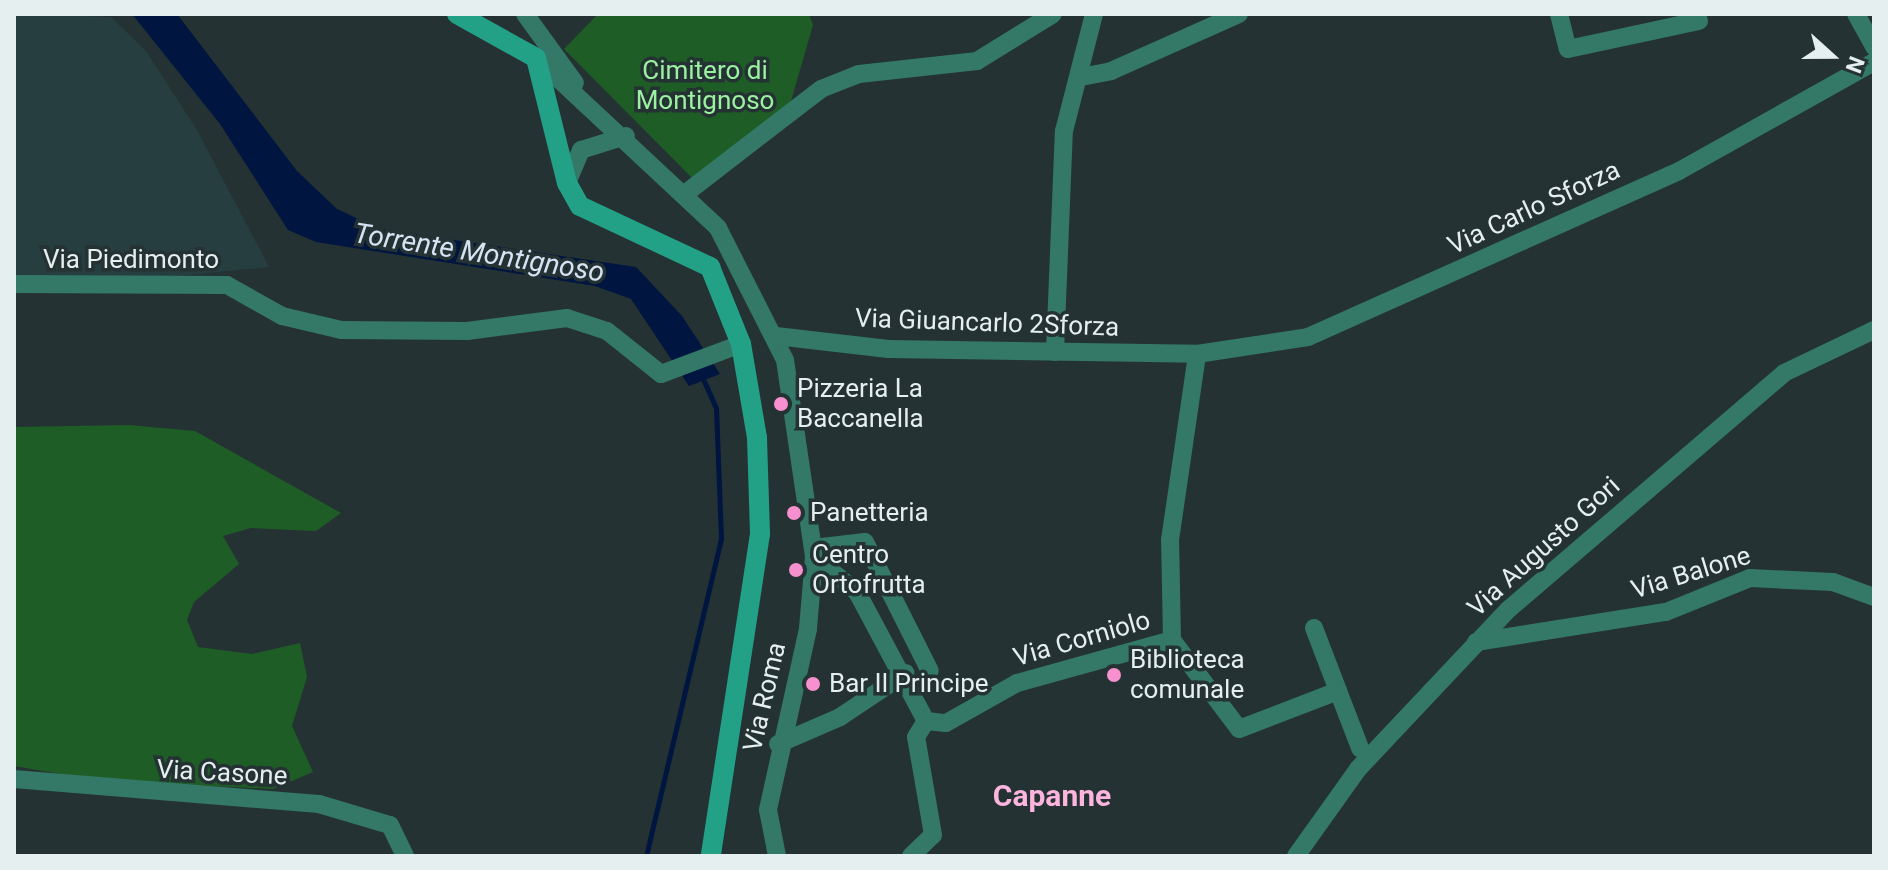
<!DOCTYPE html>
<html>
<head>
<meta charset="utf-8">
<style>
	body { margin:0 }
	#map { position:relative; width:1888px; height:870px; overflow:hidden; background:#243233; font-family:Roboto,sans-serif }
	div>[style] { position:absolute }
	.built>* { inset:0; background:#273e40 }
	.green>* { inset:0; background:#1f5d27 }
	.water>* { inset:0; background:#00153f }
	.stream>* { height:5px; margin:-2.5px; padding:0 2.5px; transform-origin:2.5px; border-radius:2.5px; background:#00153f }
	.street>* { height:18px; margin:-9px; padding:0 9px; transform-origin:9px; border-radius:9px; background:#347867 }
	.secondary>* { height:20px; margin:-10px; padding:0 10px; transform-origin:10px; border-radius:10px; background:#22a186 }
	.dots>* { width:22px; height:22px; translate:-50% -50%; box-sizing:border-box; border:4px solid #243233; border-radius:50% }
	span { translate:-50% -50%; white-space:nowrap; text-align:center; line-height:1.15; -webkit-text-stroke:7px #243233; paint-order:stroke }
	.park-label { font-size:26px; color:#9cf1a1 }
	.street-label { font-size:26px; color:#e6eff0 }
	.poi-label { font-size:26px; color:#e6eff0 }
	.left { translate:0 -50%; text-align:left }
	.water-label { font-size:28px; color:#d7e2f4; font-style:italic }
	.quarter-label { font-size:30px; color:#fdb4de; font-weight:700 }
	.frame { position:absolute; inset:0; border:16px solid #e6eff0; pointer-events:none }
	.north { position:absolute; left:1792px; top:16px; width:80px; height:80px; -webkit-text-stroke:6px #243233; paint-order:stroke; rotate:111deg; font-size:22px; font-weight:700; line-height:32px; text-align:center; color:#e6eff0 }
	.north::after { content:''; display:block; margin:auto; width:28px; height:36px; background:#e6eff0; clip-path:polygon(50% 0,100% 100%,50% 72%,0 100%) }
</style>
</head>
<body>
<div id="map">
	<div class="built">
		<div style="clip-path:polygon(14px 14px,111px 17px,146px 51px,197px 130px,269px 267px,148px 279px,14px 277px)"></div>
	</div>
	<div class="green">
		<div style="clip-path:polygon(598px 14px,809px 14px,813px 25px,791px 101px,756px 141px,694px 180px,564px 49px)"></div>
		<div style="clip-path:polygon(129px 425px,195px 431px,341px 513px,316px 531px,251px 528px,223px 536px,239px 564px,194px 602px,187px 620px,198px 647px,252px 654px,300px 643px,307px 677px,292px 726px,313px 772px,273px 789px,96px 780px,14px 766px,14px 427px)"></div>
	</div>
	<div class="water">
		<div style="clip-path:polygon(132px 14px,177px 14px,297px 171px,337px 209px,380px 229px,636px 267px,682px 316px,720px 374px,689px 386px,631px 299px,595px 286px,316px 242px,288px 230px,220px 124px)"></div>
	</div>
	<div class="stream">
		<div style="left:646px;top:856px;width:327px;rotate:-76.7deg"></div>
		<div style="left:721px;top:538px;width:130px;rotate:-92.2deg"></div>
		<div style="left:716px;top:408px;width:34px;rotate:-114deg"></div>
	</div>
	<div class="street">
		<div style="left:525px;top:14px;width:85px;rotate:54.1deg"></div>
		<div style="left:1559px;top:14px;width:36px;rotate:76deg"></div>
		<div style="left:1568px;top:49px;width:134px;rotate:-12.1deg"></div>
		<div style="left:1856px;top:14px;width:38px;rotate:61deg"></div>
		<div style="left:536px;top:58px;width:249px;rotate:43deg"></div>
		<div style="left:718px;top:228px;width:148px;rotate:63.1deg"></div>
		<div style="left:785px;top:360px;width:199px;rotate:81.6deg"></div>
		<div style="left:814px;top:557px;width:72px;rotate:94.8deg"></div>
		<div style="left:808px;top:629px;width:185px;rotate:102.5deg"></div>
		<div style="left:768px;top:810px;width:47px;rotate:78.9deg"></div>
		<div style="left:1081px;top:77px;width:31px;rotate:-11deg"></div>
		<div style="left:1111px;top:71px;width:140px;rotate:-24deg"></div>
		<div style="left:567px;top:183px;width:36px;rotate:-67deg"></div>
		<div style="left:581px;top:150px;width:47px;rotate:-17.3deg"></div>
		<div style="left:686px;top:193px;width:170px;rotate:-37.6deg"></div>
		<div style="left:821px;top:89px;width:41px;rotate:-21.5deg"></div>
		<div style="left:859px;top:74px;width:119px;rotate:-6.3deg"></div>
		<div style="left:977px;top:61px;width:89px;rotate:-31.7deg"></div>
		<div style="left:14px;top:284px;width:213px;rotate:0.3deg"></div>
		<div style="left:227px;top:285px;width:63px;rotate:29.4deg"></div>
		<div style="left:282px;top:316px;width:61px;rotate:13.3deg"></div>
		<div style="left:341px;top:330px;width:126px;rotate:0.5deg"></div>
		<div style="left:467px;top:331px;width:101px;rotate:-7.4deg"></div>
		<div style="left:567px;top:318px;width:42px;rotate:18deg"></div>
		<div style="left:607px;top:331px;width:69px;rotate:38.5deg"></div>
		<div style="left:661px;top:374px;width:85px;rotate:-20.6deg"></div>
		<div style="left:776px;top:336px;width:113px;rotate:6.6deg"></div>
		<div style="left:888px;top:349px;width:309px;rotate:0.9deg"></div>
		<div style="left:1197px;top:354px;width:112px;rotate:-8.7deg"></div>
		<div style="left:1308px;top:337px;width:406px;rotate:-24.1deg"></div>
		<div style="left:1679px;top:171px;width:223px;rotate:-29.2deg"></div>
		<div style="left:1055px;top:352px;width:221px;rotate:-87.7deg"></div>
		<div style="left:1064px;top:131px;width:121px;rotate:-75.6deg"></div>
		<div style="left:813px;top:548px;width:52px;rotate:-6.6deg"></div>
		<div style="left:865px;top:542px;width:144px;rotate:63.3deg"></div>
		<div style="left:814px;top:557px;width:55px;rotate:39.1deg"></div>
		<div style="left:857px;top:592px;width:146px;rotate:61.9deg"></div>
		<div style="left:1314px;top:628px;width:129px;rotate:69deg"></div>
		<div style="left:1172px;top:640px;width:100px;rotate:-91.1deg"></div>
		<div style="left:1170px;top:540px;width:188px;rotate:-81.7deg"></div>
		<div style="left:1172px;top:640px;width:111px;rotate:53deg"></div>
		<div style="left:1239px;top:729px;width:106px;rotate:-21deg"></div>
		<div style="left:1476px;top:642px;width:192px;rotate:-9deg"></div>
		<div style="left:1666px;top:612px;width:91px;rotate:-22deg"></div>
		<div style="left:1750px;top:578px;width:83px;rotate:2.8deg"></div>
		<div style="left:1833px;top:582px;width:44px;rotate:20.1deg"></div>
		<div style="left:926px;top:721px;width:20px;rotate:6deg"></div>
		<div style="left:946px;top:723px;width:81px;rotate:-29.4deg"></div>
		<div style="left:1017px;top:683px;width:161px;rotate:-15.5deg"></div>
		<div style="left:778px;top:744px;width:68px;rotate:-23.5deg"></div>
		<div style="left:840px;top:717px;width:79px;rotate:-33.7deg"></div>
		<div style="left:14px;top:779px;width:306px;rotate:4.7deg"></div>
		<div style="left:319px;top:804px;width:74px;rotate:16.5deg"></div>
		<div style="left:390px;top:825px;width:34px;rotate:64deg"></div>
		<div style="left:911px;top:856px;width:30px;rotate:-44deg"></div>
		<div style="left:933px;top:835px;width:99px;rotate:-99.8deg"></div>
		<div style="left:916px;top:737px;width:19px;rotate:-58deg"></div>
		<div style="left:1296px;top:856px;width:107px;rotate:-54.5deg"></div>
		<div style="left:1358px;top:769px;width:220px;rotate:-46.7deg"></div>
		<div style="left:1509px;top:609px;width:362px;rotate:-40.6deg"></div>
		<div style="left:1784px;top:373px;width:100px;rotate:-25.5deg"></div>
	</div>
	<div class="secondary">
		<div style="left:457px;top:14px;width:90px;rotate:29.1deg"></div>
		<div style="left:536px;top:58px;width:129px;rotate:76.1deg"></div>
		<div style="left:567px;top:183px;width:26px;rotate:61deg"></div>
		<div style="left:580px;top:206px;width:144px;rotate:25.1deg"></div>
		<div style="left:710px;top:267px;width:83px;rotate:68.1deg"></div>
		<div style="left:741px;top:344px;width:95px;rotate:80.3deg"></div>
		<div style="left:757px;top:438px;width:96px;rotate:88.2deg"></div>
		<div style="left:760px;top:534px;width:326px;rotate:98.7deg"></div>
	</div>
	<div class="dots">
		<div style="left:781px;top:404px;background:#f790ce"></div>
		<div style="left:794px;top:513px;background:#f790ce"></div>
		<div style="left:796px;top:570px;background:#f790ce"></div>
		<div style="left:1114px;top:675px;background:#f790ce"></div>
		<div style="left:813px;top:684px;background:#f790ce"></div>
	</div>
	<div class="park-label">
		<span style="left:705px;top:86px">Cimitero di<br>Montignoso</span>
	</div>
	<div class="street-label">
		<span style="left:1534px;top:208px;rotate:-25deg">Via Carlo Sforza</span>
		<span style="left:131px;top:260px">Via Piedimonto</span>
		<span style="left:987px;top:323px;rotate:2deg">Via Giuancarlo 2Sforza</span>
		<span style="left:1544px;top:547px;rotate:-42deg">Via Augusto Gori</span>
		<span style="left:1691px;top:573px;rotate:-17deg">Via Balone</span>
		<span style="left:1082px;top:639px;rotate:-16deg">Via Corniolo</span>
		<span style="left:765px;top:697px;rotate:-77deg">Via Roma</span>
		<span style="left:222px;top:773px;rotate:3deg">Via Casone</span>
	</div>
	<div class="poi-label">
		<span class="left" style="left:797px;top:404px">Pizzeria La<br>Baccanella</span>
		<span class="left" style="left:810px;top:513px">Panetteria</span>
		<span class="left" style="left:812px;top:570px">Centro<br>Ortofrutta</span>
		<span class="left" style="left:1130px;top:675px">Biblioteca<br>comunale</span>
		<span class="left" style="left:829px;top:684px">Bar Il Principe</span>
	</div>
	<div class="water-label">
		<span style="left:479px;top:253px;rotate:9deg">Torrente Montignoso</span>
	</div>
	<div class="quarter-label">
		<span style="left:1052px;top:796px">Capanne</span>
	</div>
	<div class="frame"></div>
	<div class="north">N</div>
</div>
</body>
</html>
